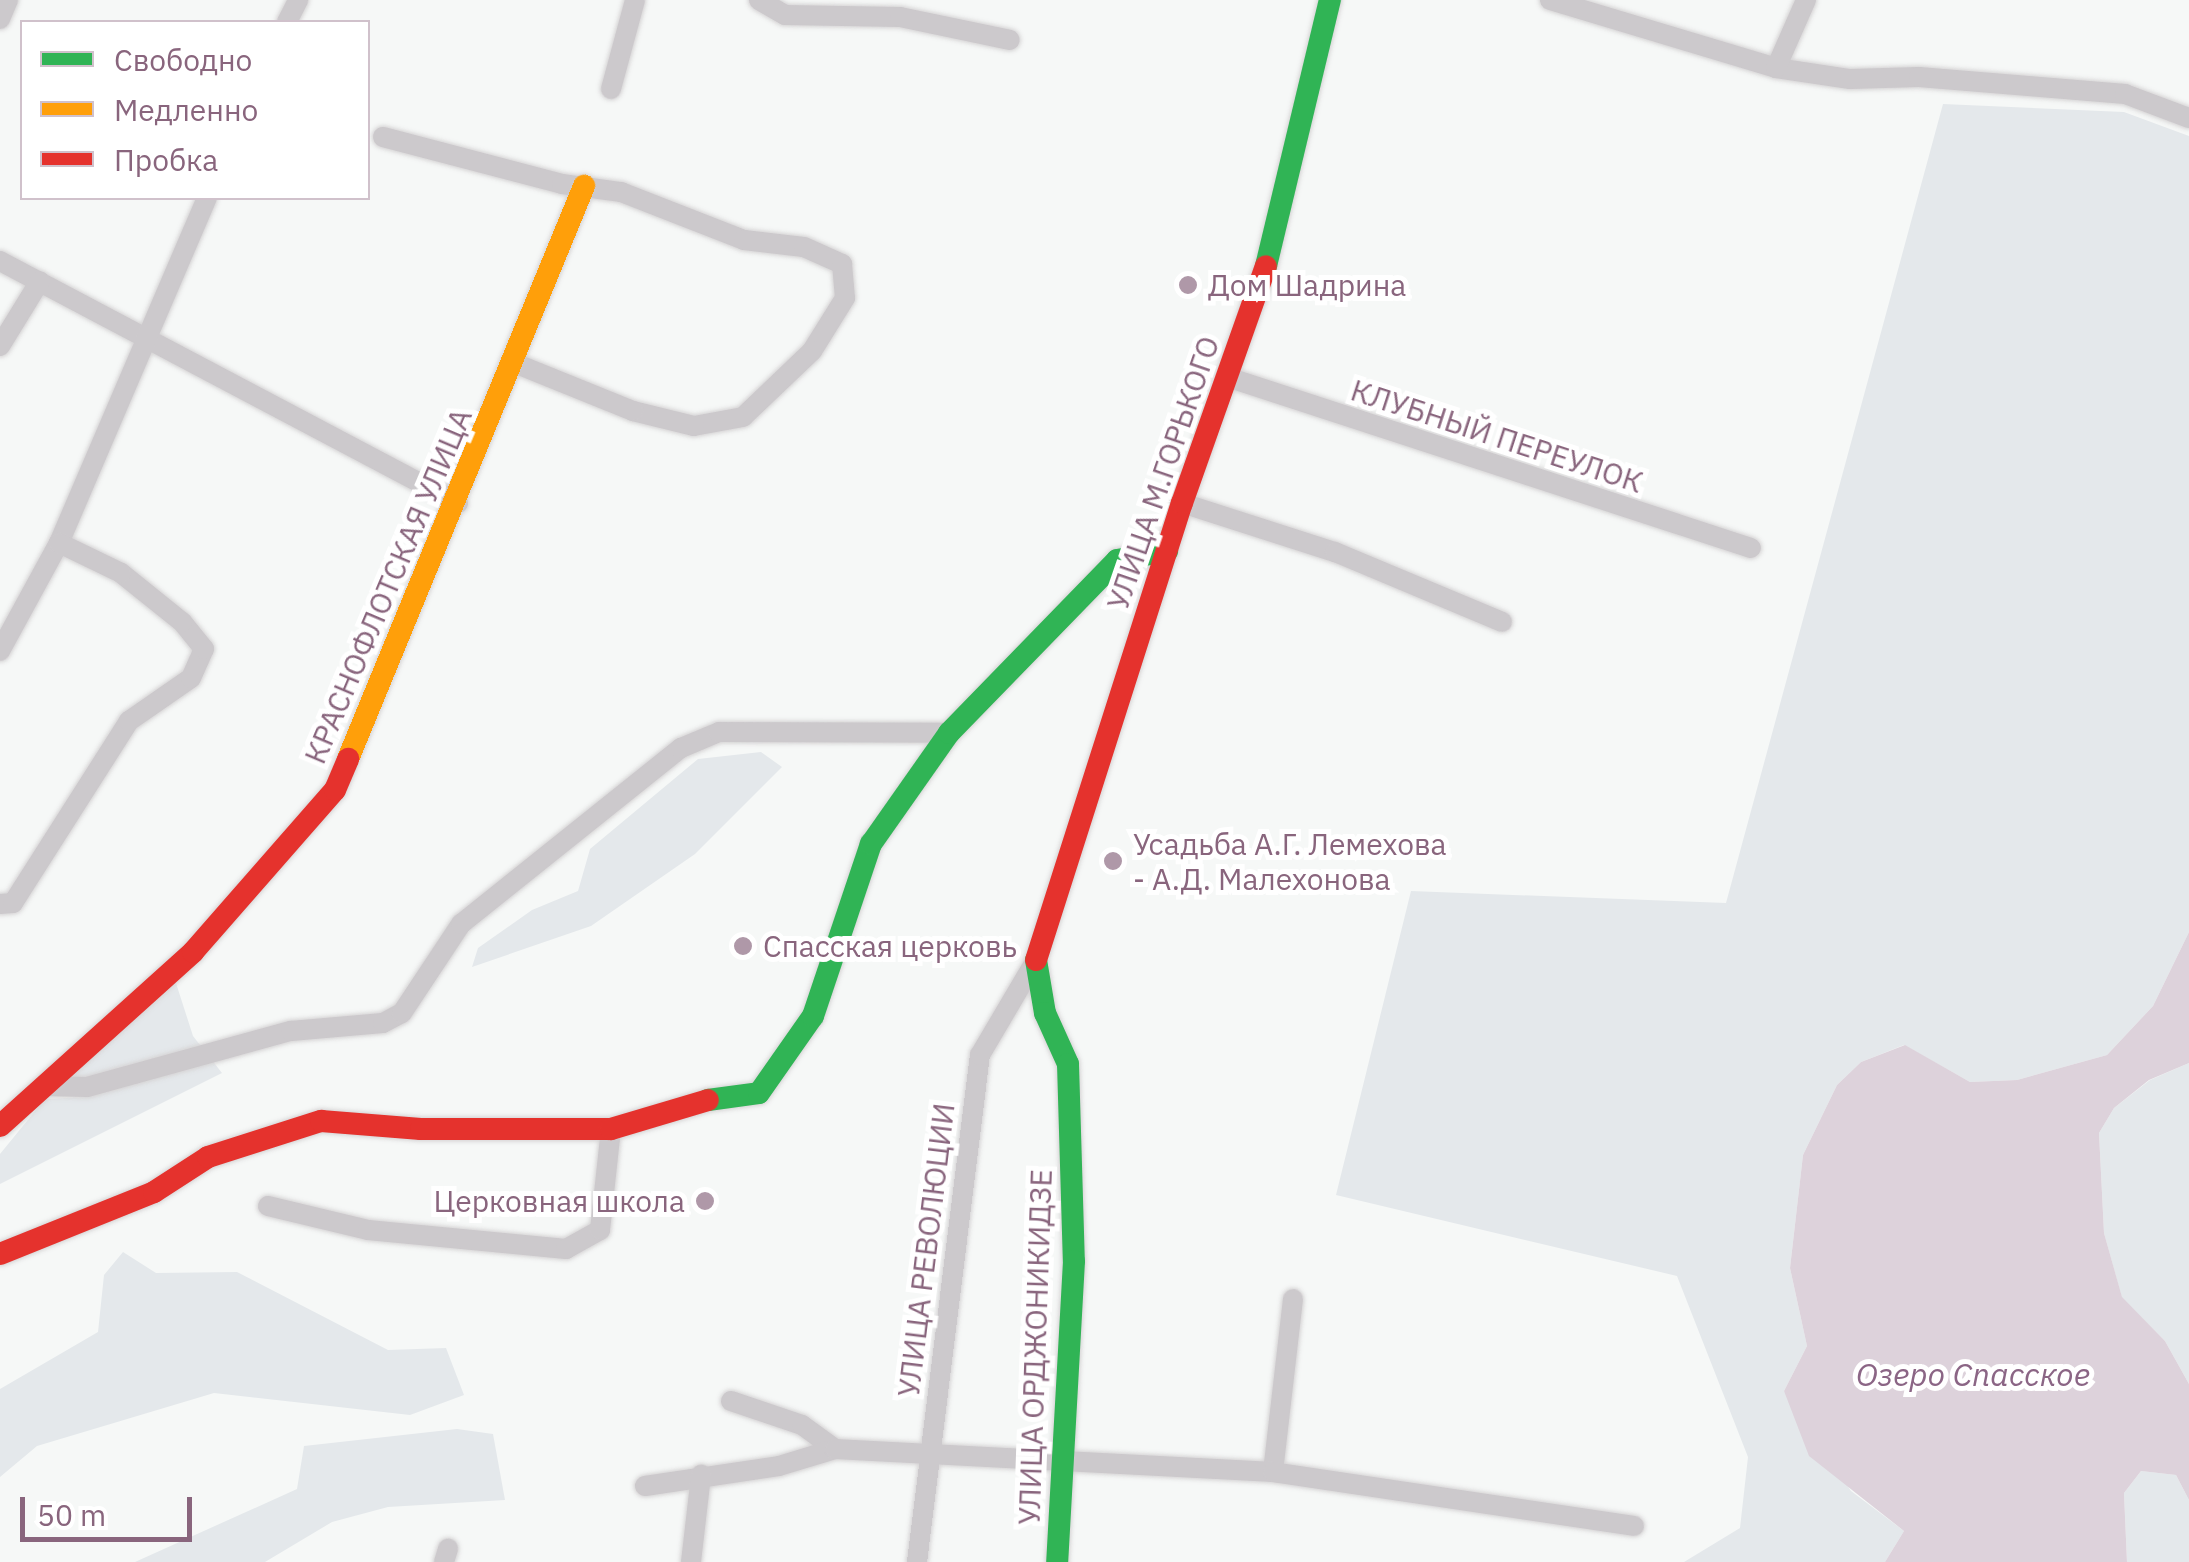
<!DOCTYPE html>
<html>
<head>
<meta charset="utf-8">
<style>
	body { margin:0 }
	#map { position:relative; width:2189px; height:1562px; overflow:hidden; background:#f6f8f7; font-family:"IBM Plex Sans",sans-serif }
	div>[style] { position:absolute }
	.green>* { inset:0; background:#e4e8eb }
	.water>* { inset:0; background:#ddd2db }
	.roads { filter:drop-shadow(0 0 2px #d6d4d5) drop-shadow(0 0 2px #d6d4d5) }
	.street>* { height:20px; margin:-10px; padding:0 10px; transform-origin:10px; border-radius:10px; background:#ccc9cc }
	.fast>* { height:22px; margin:-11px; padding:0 11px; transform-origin:11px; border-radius:11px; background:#30b455 }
	.slow>* { height:22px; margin:-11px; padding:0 11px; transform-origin:11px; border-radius:11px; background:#ff9f0a }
	.jam>* { height:22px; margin:-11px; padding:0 11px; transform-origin:11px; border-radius:11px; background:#e5322d }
	.dots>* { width:28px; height:28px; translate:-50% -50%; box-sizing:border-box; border:5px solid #fff; border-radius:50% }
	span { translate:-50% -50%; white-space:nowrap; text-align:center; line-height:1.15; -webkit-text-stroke:10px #fff; paint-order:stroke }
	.poi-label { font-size:30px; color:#89657d }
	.left { translate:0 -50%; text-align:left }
	.right { translate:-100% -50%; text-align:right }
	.street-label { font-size:30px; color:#89657d }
	.water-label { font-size:32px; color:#8b6585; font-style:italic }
	.legend { position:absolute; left:20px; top:20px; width:350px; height:180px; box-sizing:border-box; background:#fff; border:2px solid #d0c1cb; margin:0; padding:12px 18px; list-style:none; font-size:30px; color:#89657d }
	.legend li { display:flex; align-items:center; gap:20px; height:50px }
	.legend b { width:50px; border:2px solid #d0c1cb }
	.scale { position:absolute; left:20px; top:1497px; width:172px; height:45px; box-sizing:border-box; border:5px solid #89657d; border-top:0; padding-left:12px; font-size:30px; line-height:35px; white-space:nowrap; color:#89657d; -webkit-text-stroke:8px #fff; paint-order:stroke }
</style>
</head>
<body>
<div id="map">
	<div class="green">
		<div style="clip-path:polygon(1943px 104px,2124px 112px,2189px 136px,2189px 932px,2153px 1006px,2107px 1055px,2017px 1080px,1970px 1082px,1904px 1045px,1861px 1062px,1837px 1085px,1803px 1155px,1790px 1268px,1807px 1346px,1784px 1391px,1851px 1491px,1904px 1531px,1885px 1562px,1684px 1562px,1740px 1528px,1748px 1457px,1677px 1276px,1336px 1195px,1411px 891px,1726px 903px)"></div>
		<div style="clip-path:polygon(761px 752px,782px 767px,695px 854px,591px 926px,472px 967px,478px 948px,532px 910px,578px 891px,590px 849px,698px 759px)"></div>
		<div style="clip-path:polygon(175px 980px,193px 1036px,222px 1073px,0 1184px,0 1154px,45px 1099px,89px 1097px,72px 1075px)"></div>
		<div style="clip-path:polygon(2189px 1063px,2189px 1384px,2165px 1341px,2122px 1298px,2104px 1233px,2099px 1133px,2114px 1108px,2150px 1080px)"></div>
		<div style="clip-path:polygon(123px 1252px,156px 1273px,237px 1272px,388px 1350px,446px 1348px,464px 1395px,410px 1415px,214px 1393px,37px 1446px,0 1477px,0 1389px,98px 1332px,104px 1275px)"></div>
		<div style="clip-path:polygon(457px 1429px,493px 1434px,505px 1500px,388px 1507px,332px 1522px,265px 1562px,135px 1562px,297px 1489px,304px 1446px)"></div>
		<div style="clip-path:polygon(2141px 1471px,2176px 1475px,2189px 1500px,2189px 1562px,2127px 1562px,2124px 1493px)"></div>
	</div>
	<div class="water">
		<div style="clip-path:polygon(2189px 932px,2189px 1063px,2149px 1080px,2114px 1108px,2099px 1133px,2104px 1233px,2122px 1297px,2165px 1341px,2189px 1384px,2189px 1500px,2176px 1475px,2141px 1471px,2124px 1493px,2127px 1562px,1885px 1562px,1904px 1531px,1809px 1456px,1784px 1391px,1807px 1346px,1790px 1268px,1803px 1155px,1837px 1085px,1861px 1062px,1905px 1045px,1970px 1082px,2017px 1080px,2107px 1055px,2153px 1006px)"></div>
	</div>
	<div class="roads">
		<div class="street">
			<div style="left:759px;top:0;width:30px;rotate:30deg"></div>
			<div style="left:785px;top:15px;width:115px;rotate:1deg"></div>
			<div style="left:900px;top:17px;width:112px;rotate:11.8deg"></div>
			<div style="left:1550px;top:0;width:236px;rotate:16.7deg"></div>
			<div style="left:1776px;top:68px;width:75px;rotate:8.5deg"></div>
			<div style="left:1850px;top:79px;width:69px;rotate:-1.7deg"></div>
			<div style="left:1919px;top:77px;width:207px;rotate:4.7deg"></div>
			<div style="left:2125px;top:94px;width:68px;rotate:20.6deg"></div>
			<div style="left:0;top:19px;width:21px;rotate:-67deg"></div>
			<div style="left:287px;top:22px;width:25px;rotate:-63deg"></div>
			<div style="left:1776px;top:68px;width:74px;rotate:-66.2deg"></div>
			<div style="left:611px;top:89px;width:92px;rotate:-74.9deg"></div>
			<div style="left:383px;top:137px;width:185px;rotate:14.7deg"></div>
			<div style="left:562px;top:184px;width:60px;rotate:7.7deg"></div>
			<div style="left:621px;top:192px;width:132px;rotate:21.3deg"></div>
			<div style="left:744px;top:240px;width:60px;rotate:6.7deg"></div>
			<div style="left:804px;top:247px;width:42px;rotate:24.1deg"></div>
			<div style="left:842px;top:264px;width:34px;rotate:85deg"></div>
			<div style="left:845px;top:298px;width:62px;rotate:121.9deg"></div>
			<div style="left:812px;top:351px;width:95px;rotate:136.3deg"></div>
			<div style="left:743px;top:417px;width:50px;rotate:169.6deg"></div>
			<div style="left:694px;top:426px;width:63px;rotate:-166.2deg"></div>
			<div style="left:633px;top:411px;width:128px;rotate:-158deg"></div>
			<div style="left:0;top:261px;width:518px;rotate:27.85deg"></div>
			<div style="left:0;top:346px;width:76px;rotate:-58.4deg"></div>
			<div style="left:1227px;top:377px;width:551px;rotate:18.07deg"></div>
			<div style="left:1182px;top:503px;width:161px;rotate:17.8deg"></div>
			<div style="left:1335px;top:552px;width:181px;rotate:22.7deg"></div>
			<div style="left:0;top:651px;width:123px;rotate:-61.4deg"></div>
			<div style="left:59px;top:543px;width:375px;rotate:-66.8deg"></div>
			<div style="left:0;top:904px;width:13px;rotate:-4deg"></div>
			<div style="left:13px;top:903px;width:216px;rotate:-57.5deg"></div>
			<div style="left:129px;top:721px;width:75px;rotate:-34.7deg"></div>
			<div style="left:191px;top:678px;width:32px;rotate:-66deg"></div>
			<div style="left:204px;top:649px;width:35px;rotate:-129deg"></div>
			<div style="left:182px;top:622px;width:78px;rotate:-141.2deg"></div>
			<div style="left:121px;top:573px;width:69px;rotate:-154.2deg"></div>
			<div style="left:45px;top:1086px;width:42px;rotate:1.4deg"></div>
			<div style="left:87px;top:1087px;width:212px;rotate:-15.4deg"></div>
			<div style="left:291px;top:1031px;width:92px;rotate:-5deg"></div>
			<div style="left:383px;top:1023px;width:21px;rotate:-28deg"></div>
			<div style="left:402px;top:1013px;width:107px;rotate:-56.5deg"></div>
			<div style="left:461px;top:924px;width:282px;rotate:-38.7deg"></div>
			<div style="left:681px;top:748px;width:41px;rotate:-22.8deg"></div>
			<div style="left:719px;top:732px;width:230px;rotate:0.2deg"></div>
			<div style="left:268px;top:1206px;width:103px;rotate:13.5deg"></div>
			<div style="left:368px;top:1230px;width:199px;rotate:5.5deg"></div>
			<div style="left:566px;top:1249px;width:39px;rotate:-29deg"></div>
			<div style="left:600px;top:1230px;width:102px;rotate:-83.8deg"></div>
			<div style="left:731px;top:1401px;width:75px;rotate:18.7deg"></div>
			<div style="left:802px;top:1425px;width:41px;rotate:36deg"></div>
			<div style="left:1273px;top:1472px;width:174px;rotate:-83.4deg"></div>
			<div style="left:645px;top:1486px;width:135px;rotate:-8.5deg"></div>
			<div style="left:779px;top:1466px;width:59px;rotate:-16.9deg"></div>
			<div style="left:835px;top:1449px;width:439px;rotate:3deg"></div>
			<div style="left:1273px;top:1472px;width:365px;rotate:8.5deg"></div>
			<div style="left:444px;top:1562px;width:14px;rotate:-73deg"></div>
			<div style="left:691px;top:1562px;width:88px;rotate:-83.4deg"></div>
			<div style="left:917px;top:1562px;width:511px;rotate:-82.92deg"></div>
			<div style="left:980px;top:1055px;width:110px;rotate:-59.5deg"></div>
		</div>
		<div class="fast">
			<div style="left:1266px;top:266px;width:274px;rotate:-76.5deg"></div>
			<div style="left:1036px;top:960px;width:54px;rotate:80.4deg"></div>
			<div style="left:1045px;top:1013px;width:56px;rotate:65.7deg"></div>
			<div style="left:1068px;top:1064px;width:197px;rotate:88.3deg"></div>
			<div style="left:1074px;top:1261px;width:301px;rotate:93.2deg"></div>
			<div style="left:708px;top:1100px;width:51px;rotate:-7.8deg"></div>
			<div style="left:759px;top:1093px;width:94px;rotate:-55deg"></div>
			<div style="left:813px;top:1016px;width:182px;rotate:-71.4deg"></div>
			<div style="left:871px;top:844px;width:136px;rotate:-54.9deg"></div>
			<div style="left:949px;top:733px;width:241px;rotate:-45.8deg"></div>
			<div style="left:1117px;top:560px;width:51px;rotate:-10.2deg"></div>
		</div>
		<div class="slow">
			<div style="left:348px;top:759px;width:620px;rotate:-67.61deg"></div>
		</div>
		<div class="jam">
			<div style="left:1036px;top:960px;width:480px;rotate:-72.3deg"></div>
			<div style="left:1182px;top:503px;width:251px;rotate:-70.5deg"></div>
			<div style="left:0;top:1126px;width:260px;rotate:-42deg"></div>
			<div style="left:193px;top:952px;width:215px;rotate:-48.8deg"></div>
			<div style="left:335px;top:790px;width:34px;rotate:-67deg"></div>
			<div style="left:0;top:1254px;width:166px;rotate:-21.9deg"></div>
			<div style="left:154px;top:1192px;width:64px;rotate:-32.9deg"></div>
			<div style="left:208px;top:1157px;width:119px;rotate:-17.7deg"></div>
			<div style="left:321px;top:1121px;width:100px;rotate:4.6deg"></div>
			<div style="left:421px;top:1129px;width:190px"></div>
			<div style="left:611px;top:1129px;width:101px;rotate:-16.6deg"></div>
		</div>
	</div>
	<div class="dots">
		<div style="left:1188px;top:285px;background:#af98a8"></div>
		<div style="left:1113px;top:861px;background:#af98a8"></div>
		<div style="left:743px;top:946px;background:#af98a8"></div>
		<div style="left:705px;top:1201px;background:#af98a8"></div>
	</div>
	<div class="poi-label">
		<span class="left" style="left:1208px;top:285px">Дом Шадрина</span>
		<span class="left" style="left:1133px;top:861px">Усадьба А.Г. Лемехова<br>- А.Д. Малехонова</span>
		<span class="left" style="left:763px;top:946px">Спасская церковь</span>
		<span class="right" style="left:685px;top:1201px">Церковная школа</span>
	</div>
	<div class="street-label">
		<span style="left:1497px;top:436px;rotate:18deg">КЛУБНЫЙ ПЕРЕУЛОК</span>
		<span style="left:1163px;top:473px;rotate:-71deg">УЛИЦА М.ГОРЬКОГО</span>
		<span style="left:388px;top:586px;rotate:-67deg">КРАСНОФЛОТСКАЯ УЛИЦА</span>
		<span style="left:926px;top:1250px;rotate:-83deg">УЛИЦА РЕВОЛЮЦИИ</span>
		<span style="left:1035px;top:1347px;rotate:-88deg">УЛИЦА ОРДЖОНИКИДЗЕ</span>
	</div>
	<div class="water-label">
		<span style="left:1973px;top:1374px">Озеро Спасское</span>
	</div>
	<ul class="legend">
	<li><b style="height:12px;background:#30b455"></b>Свободно</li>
	<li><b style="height:12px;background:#ff9f0a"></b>Медленно</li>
	<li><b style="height:12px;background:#e5322d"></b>Пробка</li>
	</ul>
	<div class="scale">50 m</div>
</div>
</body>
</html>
